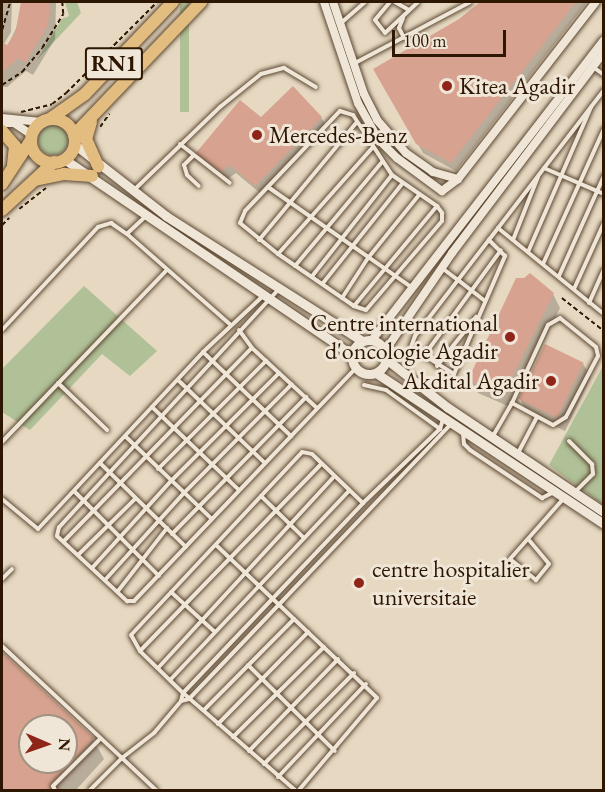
<!DOCTYPE html>
<html>
<head>
<meta charset="utf-8">
<style>
	body { margin:0 }
	#map { position:relative; width:605px; height:792px; overflow:hidden; background:#e6d8c1; font-family:"EB Garamond",serif }
	div>[style] { position:absolute }
	.green>* { inset:0; background:#b0c097; transform-origin:0 0 }
	.round { border-radius:50% }
	.shadow>* { inset:0; background:#0003 }
	.building>* { inset:0; background:#d7a390; transform-origin:0 0 }
	.path>* { height:1.5px; margin-top:-0.75px; transform-origin:0; background:repeating-linear-gradient(90deg,#2d1702 0 4.5px,transparent 0 7.5px) }
	.roads { filter:drop-shadow(0 0 2px #5b4732) drop-shadow(0 0 2px #5b4732) }
	.service>* { height:4px; margin:-2px; padding:0 2px; transform-origin:2px; border-radius:2px; background:#efe6d7 }
	.minor>* { height:8px; margin:-4px; padding:0 4px; transform-origin:4px; border-radius:4px; background:#efe6d7 }
	.tertiary>* { height:9px; margin:-4.5px; padding:0 4.5px; transform-origin:4.5px; border-radius:4.5px; background:#efe6d7 }
	.tertiary>.ring { margin:-4.5px; padding:0; box-sizing:content-box; background:none; border:9px solid #efe6d7; border-radius:50% }
	.trunk>* { height:12px; margin:-6px; padding:0 6px; transform-origin:6px; border-radius:6px; background:#e3bc80 }
	.trunk>.ring { margin:-6px; padding:0; box-sizing:content-box; background:none; border:12px solid #e3bc80; border-radius:50% }
	.dots>* { width:16px; height:16px; translate:-50% -50%; box-sizing:border-box; border:3px solid #efe6d7; border-radius:50% }
	span { translate:-50% -50%; white-space:nowrap; text-align:center; line-height:1.15; -webkit-text-stroke:6px #efe6d7; paint-order:stroke }
	.shield-label span { padding:2px 4px; background:#efe6d7; border:2px solid; border-radius:4px; -webkit-text-stroke-width:0 }
	.shield-label { font-size:22px; color:#2d1702; font-weight:700 }
	.poi-label { font-size:24px; color:#2d1702 }
	.left { translate:0 -50%; text-align:left }
	.right { translate:-100% -50%; text-align:right }
	.frame { position:absolute; inset:0; border:3px solid #2d1702; pointer-events:none }
	.north { position:absolute; left:18px; top:714px; width:60px; height:60px; box-sizing:border-box; background:#efe6d7; border:2px solid #a19382; border-radius:50%; rotate:92deg; font-size:16px; font-weight:700; line-height:24px; text-align:center; color:#2d1702 }
	.north::after { content:''; display:block; margin:auto; width:21px; height:27px; background:#8f2418; clip-path:polygon(50% 0,100% 100%,50% 72%,0 100%) }
	.scale { position:absolute; left:392px; top:30px; width:114px; height:27px; box-sizing:border-box; border:3px solid #2d1702; border-top:0; padding-left:8px; font-size:18px; line-height:21px; white-space:nowrap; color:#2d1702; -webkit-text-stroke:4px #efe6d7; paint-order:stroke }
</style>
</head>
<body>
<div id="map">
	<div class="green">
		<div style="clip-path:polygon(65px 2px,77px 2px,81px 13px,37px 60px,62px 19px,69px 16px)"></div>
		<div style="left:180px;top:2px;width:9px;height:110px"></div>
		<div class="round" style="left:38px;top:125px;width:30px;height:30px"></div>
		<div style="clip-path:polygon(84px 286px,157px 351px,130px 376px,102px 354px,30px 430px,2px 412px,2px 369px)"></div>
		<div style="clip-path:polygon(603px 366px,603px 505px,549px 465px)"></div>
	</div>
	<div class="shadow">
		<div style="clip-path:polygon(2px 2px,12px 2px,11px 32px,4px 44px,7px 47px,23px 14px,22px 2px,56px 2px,56px 5px,55px 39px,33px 75px,26px 71px,7px 87px,2px 87px)"></div>
		<div style="clip-path:polygon(482px 2px,587px 2px,456px 171px,423px 153px,375px 69px,460px 20px)"></div>
		<div style="clip-path:polygon(321px 117px,326px 126px,260px 193px,236px 173px,226px 180px,202px 162px)"></div>
		<div style="clip-path:polygon(553px 294px,560px 308px,510px 407px,478px 393px,470px 380px)"></div>
		<div style="clip-path:polygon(583px 364px,591px 377px,565px 431px,527px 413px,520px 399px)"></div>
		<div style="clip-path:polygon(evenodd,2px 654px,93px 739px,104px 759px,76px 790px,2px 790px,2px 654px,30px 726px,66px 726px,66px 762px,30px 762px,30px 726px)"></div>
	</div>
	<div class="building">
		<div style="clip-path:polygon(21px 2px,50px 2px,48px 25px,25px 63px,18px 58px,2px 73px,2px 42px,7px 45px,15px 34px)"></div>
		<div style="clip-path:polygon(480px 2px,576px 2px,451px 163px,416px 144px,373px 69px,459px 19px)"></div>
		<div style="clip-path:polygon(293px 86px,322px 117px,255px 186px,230px 165px,220px 172px,195px 154px,240px 100px,261px 117px)"></div>
		<div style="clip-path:polygon(530px 273px,554px 293px,503px 395px,468px 380px,516px 278px,524px 278px)"></div>
		<div style="left:545px;top:344px;width:43px;height:61px;rotate:26deg"></div>
		<div style="clip-path:polygon(evenodd,2px 652px,94px 738px,50px 790px,2px 790px,2px 652px,30px 726px,66px 726px,66px 762px,30px 762px,30px 726px)"></div>
	</div>
	<div class="path">
		<div style="left:2px;top:30px;width:29px;rotate:-74deg"></div>
		<div style="left:2px;top:85px;width:24px;rotate:-33deg"></div>
		<div style="left:22px;top:72px;width:31px;rotate:-50deg"></div>
		<div style="left:42px;top:48px;width:40px;rotate:-58deg"></div>
		<div style="left:63px;top:14px;width:12px;rotate:-95deg"></div>
		<div style="left:21px;top:112px;width:32px;rotate:-14deg"></div>
		<div style="left:52px;top:104px;width:18px;rotate:-38deg"></div>
		<div style="left:66px;top:93px;width:129px;rotate:-45deg"></div>
		<div style="left:100px;top:127px;width:16px;rotate:-55deg"></div>
		<div style="left:19px;top:209px;width:34px;rotate:-38deg"></div>
		<div style="left:2px;top:225px;width:10px;rotate:-45deg"></div>
		<div style="left:562px;top:298px;width:53px;rotate:38.2deg"></div>
	</div>
	<div class="roads">
		<div class="service">
			<div style="left:390px;top:2px;width:23px;rotate:130deg"></div>
			<div style="left:375px;top:20px;width:16px;rotate:52deg"></div>
			<div style="left:385px;top:33px;width:45px;rotate:-43.2deg"></div>
			<div style="left:395px;top:2px;width:16px;rotate:30deg"></div>
			<div style="left:403px;top:18px;width:11px;rotate:112deg"></div>
			<div style="left:399px;top:28px;width:11px;rotate:63deg"></div>
			<div style="left:341px;top:23px;width:32px;rotate:-41deg"></div>
			<div style="left:355px;top:63px;width:130px;rotate:-27.9deg"></div>
			<div style="left:593px;top:67px;width:14px;rotate:36deg"></div>
			<div style="left:604px;top:90px;width:174px;rotate:127.5deg"></div>
			<div style="left:498px;top:228px;width:136px;rotate:39.1deg"></div>
			<div style="left:340px;top:111px;width:14px;rotate:17deg"></div>
			<div style="left:353px;top:115px;width:72px;rotate:57deg"></div>
			<div style="left:392px;top:175px;width:55px;rotate:34.6deg"></div>
			<div style="left:437px;top:206px;width:9px;rotate:54deg"></div>
			<div style="left:442px;top:213px;width:8px;rotate:90deg"></div>
			<div style="left:442px;top:221px;width:117px;rotate:130.5deg"></div>
			<div style="left:366px;top:310px;width:13px;rotate:-162deg"></div>
			<div style="left:354px;top:306px;width:92px;rotate:-145.6deg"></div>
			<div style="left:278px;top:254px;width:49px;rotate:-140.8deg"></div>
			<div style="left:240px;top:223px;width:13px;rotate:-67deg"></div>
			<div style="left:245px;top:211px;width:138px;rotate:-46.5deg"></div>
			<div style="left:180px;top:144px;width:63px;rotate:38deg"></div>
			<div style="left:193px;top:156px;width:13px;rotate:135deg"></div>
			<div style="left:184px;top:165px;width:10px;rotate:73deg"></div>
			<div style="left:187px;top:175px;width:16px;rotate:43deg"></div>
			<div style="left:544px;top:168px;width:65px;rotate:23.4deg"></div>
			<div style="left:268px;top:187px;width:177px;rotate:34.9deg"></div>
			<div style="left:134px;top:190px;width:120px;rotate:-44deg"></div>
			<div style="left:220px;top:107px;width:53px;rotate:-38.8deg"></div>
			<div style="left:261px;top:74px;width:24px;rotate:-15deg"></div>
			<div style="left:284px;top:68px;width:37px;rotate:31deg"></div>
			<div style="left:146px;top:216px;width:26px;rotate:137deg"></div>
			<div style="left:127px;top:234px;width:138px;rotate:41.2deg"></div>
			<div style="left:259px;top:240px;width:153px;rotate:-50.3deg"></div>
			<div style="left:513px;top:240px;width:68px;rotate:-68.4deg"></div>
			<div style="left:528px;top:252px;width:158px;rotate:-66.5deg"></div>
			<div style="left:278px;top:254px;width:143px;rotate:-48.4deg"></div>
			<div style="left:543px;top:264px;width:148px;rotate:-65.7deg"></div>
			<div style="left:295px;top:266px;width:136px;rotate:-50.1deg"></div>
			<div style="left:442px;top:268px;width:20px;rotate:37deg"></div>
			<div style="left:458px;top:280px;width:66px;rotate:-52.4deg"></div>
			<div style="left:313px;top:275px;width:127px;rotate:-51.7deg"></div>
			<div style="left:559px;top:276px;width:110px;rotate:-65.8deg"></div>
			<div style="left:323px;top:283px;width:127px;rotate:-51.4deg"></div>
			<div style="left:574px;top:289px;width:72px;rotate:-65.6deg"></div>
			<div style="left:278px;top:290px;width:323px;rotate:132.7deg"></div>
			<div style="left:59px;top:527px;width:9px;rotate:103deg"></div>
			<div style="left:57px;top:536px;width:96px;rotate:42.9deg"></div>
			<div style="left:127px;top:601px;width:7px"></div>
			<div style="left:134px;top:601px;width:322px;rotate:-46.4deg"></div>
			<div style="left:342px;top:298px;width:48px;rotate:-57deg"></div>
			<div style="left:368px;top:258px;width:81px;rotate:-51deg"></div>
			<div style="left:485px;top:301px;width:34px;rotate:-142deg"></div>
			<div style="left:458px;top:280px;width:71px;rotate:127.5deg"></div>
			<div style="left:415px;top:336px;width:12px;rotate:110deg"></div>
			<div style="left:411px;top:347px;width:51px;rotate:32.1deg"></div>
			<div style="left:454px;top:374px;width:129px;rotate:-66.6deg"></div>
			<div style="left:505px;top:256px;width:23px;rotate:-135deg"></div>
			<div style="left:589px;top:303px;width:36px;rotate:-66deg"></div>
			<div style="left:354px;top:306px;width:130px;rotate:-50.3deg"></div>
			<div style="left:560px;top:318px;width:46px;rotate:38.9deg"></div>
			<div style="left:596px;top:347px;width:9px;rotate:77deg"></div>
			<div style="left:598px;top:356px;width:69px;rotate:117.7deg"></div>
			<div style="left:566px;top:417px;width:15px;rotate:148deg"></div>
			<div style="left:553px;top:425px;width:47px;rotate:-151.8deg"></div>
			<div style="left:512px;top:403px;width:86px;rotate:-65.2deg"></div>
			<div style="left:548px;top:325px;width:14px;rotate:-30deg"></div>
			<div style="left:2px;top:330px;width:141px;rotate:-47deg"></div>
			<div style="left:98px;top:227px;width:14px;rotate:-17deg"></div>
			<div style="left:111px;top:223px;width:19px;rotate:35deg"></div>
			<div style="left:239px;top:330px;width:22px;rotate:54deg"></div>
			<div style="left:252px;top:348px;width:88px;rotate:42.7deg"></div>
			<div style="left:203px;top:352px;width:122px;rotate:43.7deg"></div>
			<div style="left:423px;top:357px;width:132px;rotate:-53.9deg"></div>
			<div style="left:437px;top:366px;width:63px;rotate:-51.5deg"></div>
			<div style="left:178px;top:380px;width:120px;rotate:43.7deg"></div>
			<div style="left:58px;top:383px;width:68px;rotate:43.8deg"></div>
			<div style="left:364px;top:385px;width:23px;rotate:13deg"></div>
			<div style="left:386px;top:390px;width:67px;rotate:35.8deg"></div>
			<div style="left:152px;top:407px;width:120px;rotate:43.7deg"></div>
			<div style="left:463px;top:433px;width:11px;rotate:85deg"></div>
			<div style="left:464px;top:444px;width:8px;rotate:45deg"></div>
			<div style="left:470px;top:450px;width:87px;rotate:33.7deg"></div>
			<div style="left:542px;top:498px;width:13px;rotate:-27deg"></div>
			<div style="left:125px;top:436px;width:120px;rotate:43.7deg"></div>
			<div style="left:493px;top:436px;width:38px;rotate:-60deg"></div>
			<div style="left:569px;top:441px;width:33px;rotate:45deg"></div>
			<div style="left:592px;top:464px;width:10px;rotate:84deg"></div>
			<div style="left:593px;top:474px;width:25px;rotate:135deg"></div>
			<div style="left:2px;top:442px;width:238px;rotate:-46.2deg"></div>
			<div style="left:518px;top:453px;width:41px;rotate:-62.2deg"></div>
			<div style="left:100px;top:463px;width:120px;rotate:44.3deg"></div>
			<div style="left:158px;top:469px;width:153px;rotate:-45deg"></div>
			<div style="left:74px;top:491px;width:120px;rotate:45deg"></div>
			<div style="left:261px;top:496px;width:60px;rotate:44.3deg"></div>
			<div style="left:2px;top:499px;width:47px;rotate:39.8deg"></div>
			<div style="left:38px;top:529px;width:242px;rotate:-47deg"></div>
			<div style="left:203px;top:352px;width:82px;rotate:-43deg"></div>
			<div style="left:172px;top:534px;width:192px;rotate:-45.6deg"></div>
			<div style="left:529px;top:540px;width:31px;rotate:50deg"></div>
			<div style="left:549px;top:564px;width:21px;rotate:129deg"></div>
			<div style="left:536px;top:580px;width:33px;rotate:-141deg"></div>
			<div style="left:510px;top:559px;width:81px;rotate:-48.5deg"></div>
			<div style="left:64px;top:541px;width:269px;rotate:-45.8deg"></div>
			<div style="left:216px;top:545px;width:222px;rotate:43.5deg"></div>
			<div style="left:377px;top:698px;width:121px;rotate:130.3deg"></div>
			<div style="left:79px;top:554px;width:78px;rotate:-44.5deg"></div>
			<div style="left:92px;top:568px;width:118px;rotate:-47.8deg"></div>
			<div style="left:171px;top:481px;width:153px;rotate:-45deg"></div>
			<div style="left:2px;top:579px;width:14px;rotate:-45deg"></div>
			<div style="left:105px;top:580px;width:118px;rotate:-47.8deg"></div>
			<div style="left:184px;top:493px;width:153px;rotate:-45.3deg"></div>
			<div style="left:118px;top:591px;width:80px;rotate:-52.1deg"></div>
			<div style="left:171px;top:592px;width:59px;rotate:42.3deg"></div>
			<div style="left:2px;top:646px;width:164px;rotate:43deg"></div>
			<div style="left:122px;top:758px;width:41px;rotate:-38deg"></div>
			<div style="left:154px;top:733px;width:42px;rotate:-49.8deg"></div>
			<div style="left:181px;top:701px;width:8px;rotate:-76deg"></div>
			<div style="left:183px;top:693px;width:262px;rotate:-46.5deg"></div>
			<div style="left:363px;top:503px;width:107px;rotate:-43.9deg"></div>
			<div style="left:440px;top:429px;width:10px;rotate:-73deg"></div>
			<div style="left:140px;top:651px;width:259px;rotate:-45.9deg"></div>
			<div style="left:248px;top:665px;width:122px;rotate:44.7deg"></div>
			<div style="left:158px;top:668px;width:258px;rotate:-47.4deg"></div>
			<div style="left:171px;top:679px;width:259px;rotate:-46.6deg"></div>
			<div style="left:181px;top:701px;width:8px;rotate:-14deg"></div>
			<div style="left:189px;top:699px;width:378px;rotate:-46.4deg"></div>
			<div style="left:204px;top:710px;width:128px;rotate:-45.3deg"></div>
			<div style="left:218px;top:724px;width:129px;rotate:-45.6deg"></div>
			<div style="left:233px;top:737px;width:128px;rotate:-44.7deg"></div>
			<div style="left:249px;top:751px;width:128px;rotate:-45.9deg"></div>
			<div style="left:264px;top:764px;width:128px;rotate:-45.3deg"></div>
			<div style="left:278px;top:777px;width:128px;rotate:-46.6deg"></div>
			<div style="left:55px;top:790px;width:4px;rotate:-117deg"></div>
			<div style="left:53px;top:786px;width:65px;rotate:-45deg"></div>
			<div style="left:90px;top:790px;width:45px;rotate:-45deg"></div>
			<div style="left:122px;top:758px;width:47px;rotate:43.3deg"></div>
			<div style="left:295px;top:790px;width:148px;rotate:-139.1deg"></div>
			<div style="left:183px;top:693px;width:60px;rotate:-135.7deg"></div>
			<div style="left:140px;top:651px;width:18px;rotate:-119deg"></div>
			<div style="left:131px;top:635px;width:250px;rotate:-46.9deg"></div>
			<div style="left:302px;top:452px;width:10px;rotate:11deg"></div>
			<div style="left:312px;top:454px;width:71px;rotate:43.9deg"></div>
		</div>
		<div class="minor">
			<div style="left:324px;top:2px;width:107px;rotate:71.4deg"></div>
			<div style="left:358px;top:103px;width:41px;rotate:60.9deg"></div>
			<div style="left:378px;top:139px;width:27px;rotate:45deg"></div>
			<div style="left:397px;top:158px;width:56px;rotate:36.3deg"></div>
			<div style="left:442px;top:191px;width:20px;rotate:-37deg"></div>
			<div style="left:458px;top:179px;width:224px;rotate:-52.1deg"></div>
			<div style="left:333px;top:2px;width:97px;rotate:71.4deg"></div>
			<div style="left:364px;top:94px;width:29px;rotate:63deg"></div>
			<div style="left:377px;top:120px;width:44px;rotate:48.7deg"></div>
			<div style="left:406px;top:153px;width:33px;rotate:35deg"></div>
			<div style="left:433px;top:172px;width:26px;rotate:16deg"></div>
			<div style="left:2px;top:118px;width:39px;rotate:6deg"></div>
			<div style="left:2px;top:123px;width:12px"></div>
			<div style="left:14px;top:123px;width:22px;rotate:34deg"></div>
			<div style="left:372px;top:340px;width:379px;rotate:-52.3deg"></div>
			<div style="left:385px;top:351px;width:119px;rotate:-55.6deg"></div>
			<div style="left:452px;top:253px;width:252px;rotate:-52.9deg"></div>
		</div>
		<div class="tertiary">
			<div style="left:74px;top:144px;width:117px;rotate:38deg"></div>
			<div style="left:166px;top:216px;width:232px;rotate:32.5deg"></div>
			<div style="left:64px;top:159px;width:348px;rotate:34.2deg"></div>
			<div class="ring" style="left:352px;top:340px;width:25px;height:25px"></div>
			<div style="left:386px;top:359px;width:78px;rotate:38.2deg"></div>
			<div style="left:447px;top:407px;width:189px;rotate:33.8deg"></div>
			<div style="left:376px;top:373px;width:273px;rotate:33.5deg"></div>
		</div>
		<div class="trunk">
			<div style="left:50px;top:119px;width:43px;rotate:-35.5deg"></div>
			<div style="left:85px;top:94px;width:127px;rotate:-46.3deg"></div>
			<div class="ring" style="left:31px;top:119px;width:32px;height:32px"></div>
			<div style="left:91px;top:122px;width:18px;rotate:106deg"></div>
			<div style="left:86px;top:139px;width:30px;rotate:66deg"></div>
			<div style="left:2px;top:131px;width:20px;rotate:49deg"></div>
			<div style="left:15px;top:146px;width:19px;rotate:96deg"></div>
			<div style="left:74px;top:135px;width:184px;rotate:-46.3deg"></div>
			<div style="left:35px;top:180px;width:30px;rotate:-12deg"></div>
			<div style="left:64px;top:174px;width:28px;rotate:4deg"></div>
			<div style="left:2px;top:184px;width:53px;rotate:-56.6deg"></div>
			<div style="left:2px;top:210px;width:71px;rotate:-42.7deg"></div>
		</div>
	</div>
	<div class="dots">
		<div style="left:447px;top:86px;background:#8f2418"></div>
		<div style="left:257px;top:135px;background:#8f2418"></div>
		<div style="left:510px;top:337px;background:#8f2418"></div>
		<div style="left:551px;top:381px;background:#8f2418"></div>
		<div style="left:359px;top:583px;background:#8f2418"></div>
	</div>
	<div class="shield-label">
		<span style="left:114px;top:64px">RN1</span>
	</div>
	<div class="poi-label">
		<span class="left" style="left:459px;top:86px">Kitea Agadir</span>
		<span class="left" style="left:269px;top:135px">Mercedes-Benz</span>
		<span class="right" style="left:498px;top:337px">Centre international<br>d'oncologie Agadir</span>
		<span class="right" style="left:539px;top:381px">Akdital Agadir</span>
		<span class="left" style="left:372px;top:583px">centre hospitalier<br>universitaie</span>
	</div>
	<div class="frame"></div>
	<div class="north">N</div>
	<div class="scale">100 m</div>
</div>
</body>
</html>
